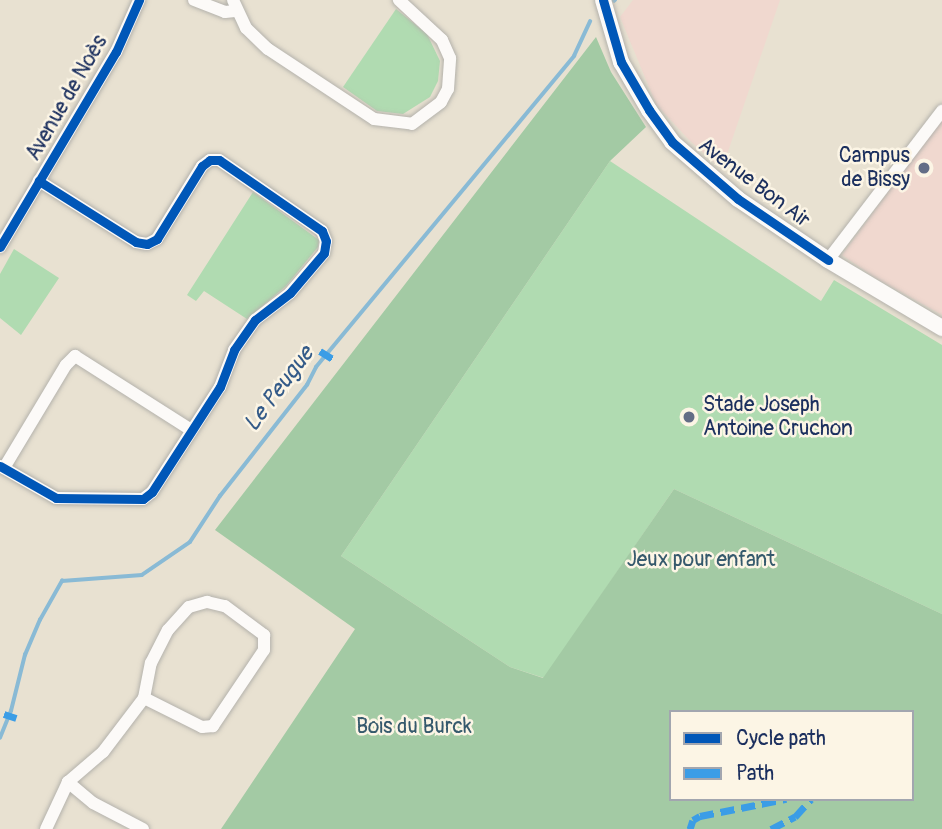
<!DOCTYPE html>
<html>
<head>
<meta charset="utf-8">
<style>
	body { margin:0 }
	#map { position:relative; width:942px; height:829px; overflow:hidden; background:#e8e1d1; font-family:Pangolin,sans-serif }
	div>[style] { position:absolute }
	.built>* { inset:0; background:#f0d8cf }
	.green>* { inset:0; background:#b0dbb1 }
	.forest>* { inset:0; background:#a3caa4 }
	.stream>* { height:3.5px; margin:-1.75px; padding:0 1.75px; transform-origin:1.75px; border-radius:1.75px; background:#89bad5 }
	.roads { filter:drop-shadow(0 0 2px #b4b2ac) drop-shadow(0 0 2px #b4b2ac) }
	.minor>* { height:12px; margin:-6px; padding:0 6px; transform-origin:6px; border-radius:6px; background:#fcfaf8 }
	.major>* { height:16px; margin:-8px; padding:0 8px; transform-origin:8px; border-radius:8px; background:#fcfaf8 }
	.quiet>* { height:7px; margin-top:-3.5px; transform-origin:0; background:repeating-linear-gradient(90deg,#3b9de6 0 14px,transparent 0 21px) }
	.cycleway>* { height:9px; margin:-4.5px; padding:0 4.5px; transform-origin:4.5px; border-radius:4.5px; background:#0057b8 }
	.dots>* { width:19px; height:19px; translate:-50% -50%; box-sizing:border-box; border:4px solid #fcf5e5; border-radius:50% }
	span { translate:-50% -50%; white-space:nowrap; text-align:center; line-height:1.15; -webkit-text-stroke:5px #fcf5e5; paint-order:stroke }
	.street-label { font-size:21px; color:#1b2f5e }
	.poi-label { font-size:21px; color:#1b2f5e }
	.right { translate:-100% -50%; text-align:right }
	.left { translate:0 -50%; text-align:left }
	.park-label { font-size:21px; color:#35596c }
	.water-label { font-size:23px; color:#335a88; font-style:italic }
	.legend { position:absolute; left:669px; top:710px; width:245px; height:91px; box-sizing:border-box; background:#fcf5e5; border:2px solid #a2a6af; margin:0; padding:9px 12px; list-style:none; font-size:21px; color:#1b2f5e }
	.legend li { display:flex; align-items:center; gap:14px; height:35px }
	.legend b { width:35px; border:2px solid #a2a6af }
</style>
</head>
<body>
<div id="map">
	<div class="built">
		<div style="clip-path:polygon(633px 0,780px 0,722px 169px,689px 140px,656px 104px,620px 17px)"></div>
		<div style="clip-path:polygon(942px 118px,942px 315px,874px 277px,842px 255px)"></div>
	</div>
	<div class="green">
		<div style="clip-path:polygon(396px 9px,427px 34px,440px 61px,438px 81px,430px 97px,403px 114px,377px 111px,343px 87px)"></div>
		<div style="clip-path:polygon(610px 161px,821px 301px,834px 280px,942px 345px,942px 614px,674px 489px,544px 678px,510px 667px,341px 556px)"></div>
		<div style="clip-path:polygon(253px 192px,319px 240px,318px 247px,286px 286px,247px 319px,204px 291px,196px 301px,187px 295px)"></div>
		<div style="clip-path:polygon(14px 249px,59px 278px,21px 335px,0 318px,0 274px)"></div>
	</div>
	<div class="forest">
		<div style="clip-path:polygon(evenodd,596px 37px,611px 72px,646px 127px,610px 161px,341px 556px,510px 667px,543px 678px,674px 489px,942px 614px,942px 829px,221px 829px,355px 629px,215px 530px,596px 37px,671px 712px,912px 712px,912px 799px,671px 799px,671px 712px)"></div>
	</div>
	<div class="stream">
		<div style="left:614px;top:1px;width:1px;rotate:-45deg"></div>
		<div style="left:0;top:738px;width:29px;rotate:-68deg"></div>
		<div style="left:11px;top:711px;width:58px;rotate:-76deg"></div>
		<div style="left:25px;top:655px;width:38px;rotate:-67deg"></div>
		<div style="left:40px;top:620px;width:45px;rotate:-60.6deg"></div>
		<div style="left:62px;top:581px;width:80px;rotate:-4.3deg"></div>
		<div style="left:142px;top:575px;width:58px;rotate:-34.5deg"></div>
		<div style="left:190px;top:542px;width:55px;rotate:-56.9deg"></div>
		<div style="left:220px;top:496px;width:141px;rotate:-51.9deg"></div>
		<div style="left:307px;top:385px;width:20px;rotate:-63deg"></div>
		<div style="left:316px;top:367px;width:404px;rotate:-50.3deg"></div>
		<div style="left:574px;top:56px;width:38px;rotate:-65deg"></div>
	</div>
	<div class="roads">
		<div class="minor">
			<div style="left:194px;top:0;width:33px;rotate:21deg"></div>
			<div style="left:225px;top:12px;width:10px;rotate:-6deg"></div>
			<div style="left:233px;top:0;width:31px;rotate:65deg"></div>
			<div style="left:246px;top:28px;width:30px;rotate:44deg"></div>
			<div style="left:268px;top:49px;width:127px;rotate:33.4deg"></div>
			<div style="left:374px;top:119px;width:38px;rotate:7deg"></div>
			<div style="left:412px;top:124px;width:36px;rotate:-37deg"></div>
			<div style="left:441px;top:102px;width:15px;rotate:-62deg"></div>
			<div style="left:448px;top:89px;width:31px;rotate:-86deg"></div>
			<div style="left:450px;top:58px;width:20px;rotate:-114deg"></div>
			<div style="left:442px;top:40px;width:59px;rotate:-137.1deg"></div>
			<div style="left:0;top:247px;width:227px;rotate:-59.3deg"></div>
			<div style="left:116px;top:52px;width:57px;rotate:-66.1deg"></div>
			<div style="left:828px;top:260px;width:188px;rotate:-52.6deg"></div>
			<div style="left:0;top:466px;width:64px;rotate:29.7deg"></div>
			<div style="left:56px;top:498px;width:87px;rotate:0.7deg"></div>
			<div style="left:143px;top:499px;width:11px;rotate:-38deg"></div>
			<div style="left:152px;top:492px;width:125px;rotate:-57.1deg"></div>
			<div style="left:220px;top:387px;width:40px;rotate:-69deg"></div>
			<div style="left:234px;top:350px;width:37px;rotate:-55deg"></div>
			<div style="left:255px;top:320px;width:44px;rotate:-37.6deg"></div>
			<div style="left:290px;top:293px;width:52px;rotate:-49.6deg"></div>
			<div style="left:324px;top:253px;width:12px;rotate:-81deg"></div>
			<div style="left:326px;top:241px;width:11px;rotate:-112deg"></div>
			<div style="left:322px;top:231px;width:125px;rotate:-145.4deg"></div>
			<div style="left:219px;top:160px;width:9px;rotate:180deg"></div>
			<div style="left:210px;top:160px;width:10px;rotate:143deg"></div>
			<div style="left:202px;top:166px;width:86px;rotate:121.7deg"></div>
			<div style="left:157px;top:239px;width:11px;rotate:153deg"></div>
			<div style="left:147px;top:244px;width:11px;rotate:-170deg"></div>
			<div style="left:136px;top:242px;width:115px;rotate:-147.8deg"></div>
			<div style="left:4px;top:468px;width:120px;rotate:-59deg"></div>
			<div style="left:66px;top:365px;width:13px;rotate:-45deg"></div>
			<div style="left:75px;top:356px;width:138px;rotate:32.5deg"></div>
			<div style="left:46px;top:829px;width:52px;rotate:-64.9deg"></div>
			<div style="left:143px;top:829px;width:56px;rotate:-152.5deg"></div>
			<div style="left:93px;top:803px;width:33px;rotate:-140deg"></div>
			<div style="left:68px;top:782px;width:46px;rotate:-40.6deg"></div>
			<div style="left:103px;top:752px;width:68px;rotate:-52.8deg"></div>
			<div style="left:144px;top:698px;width:36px;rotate:-79deg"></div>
			<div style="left:151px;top:663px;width:37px;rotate:-63deg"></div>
			<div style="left:168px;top:630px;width:31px;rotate:-48deg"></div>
			<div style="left:189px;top:607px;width:19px;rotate:-16deg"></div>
			<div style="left:207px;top:602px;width:18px;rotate:13deg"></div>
			<div style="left:225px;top:606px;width:49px;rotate:36.6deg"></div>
			<div style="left:264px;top:635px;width:15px;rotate:90deg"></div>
			<div style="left:264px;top:650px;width:92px;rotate:123.9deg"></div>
			<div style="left:213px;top:726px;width:11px;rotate:175deg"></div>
			<div style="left:202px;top:727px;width:65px;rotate:-153.4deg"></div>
		</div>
		<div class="major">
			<div style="left:603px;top:0;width:65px;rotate:73.8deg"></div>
			<div style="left:621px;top:62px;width:56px;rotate:59.7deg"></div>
			<div style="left:649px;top:110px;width:39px;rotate:54deg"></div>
			<div style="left:672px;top:142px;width:87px;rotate:40.8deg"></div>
			<div style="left:738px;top:199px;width:109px;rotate:34.1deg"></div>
			<div style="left:828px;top:260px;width:133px;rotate:30.8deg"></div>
		</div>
	</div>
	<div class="quiet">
		<div style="left:320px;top:351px;width:19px;rotate:32deg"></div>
		<div style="left:4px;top:714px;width:13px;rotate:18deg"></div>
		<div style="left:690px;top:829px;width:9px;rotate:-72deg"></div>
		<div style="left:693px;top:820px;width:8px;rotate:-30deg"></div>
		<div style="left:700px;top:816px;width:88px;rotate:-11.2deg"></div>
		<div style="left:771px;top:829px;width:27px;rotate:-27deg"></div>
		<div style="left:795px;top:817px;width:24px;rotate:-48deg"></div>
	</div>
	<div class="cycleway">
		<div style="left:603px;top:0;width:65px;rotate:73.8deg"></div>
		<div style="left:621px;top:62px;width:56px;rotate:59.7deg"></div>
		<div style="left:649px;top:110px;width:39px;rotate:54deg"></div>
		<div style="left:672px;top:142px;width:87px;rotate:40.8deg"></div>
		<div style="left:738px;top:199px;width:109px;rotate:34.1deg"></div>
		<div style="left:0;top:247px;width:227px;rotate:-59.3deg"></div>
		<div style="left:116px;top:52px;width:57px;rotate:-66.1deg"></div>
		<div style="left:0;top:466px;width:64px;rotate:29.7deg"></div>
		<div style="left:56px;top:498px;width:87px;rotate:0.7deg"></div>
		<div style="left:143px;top:499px;width:11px;rotate:-38deg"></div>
		<div style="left:152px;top:492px;width:125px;rotate:-57.1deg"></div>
		<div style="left:220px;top:387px;width:40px;rotate:-69deg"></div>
		<div style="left:234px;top:350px;width:37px;rotate:-55deg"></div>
		<div style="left:255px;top:320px;width:44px;rotate:-37.6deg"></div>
		<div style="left:290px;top:293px;width:52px;rotate:-49.6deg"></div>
		<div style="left:324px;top:253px;width:12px;rotate:-81deg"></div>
		<div style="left:326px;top:241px;width:11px;rotate:-112deg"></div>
		<div style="left:322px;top:231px;width:125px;rotate:-145.4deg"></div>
		<div style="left:219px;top:160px;width:9px;rotate:180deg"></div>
		<div style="left:210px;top:160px;width:10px;rotate:143deg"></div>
		<div style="left:202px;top:166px;width:86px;rotate:121.7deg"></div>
		<div style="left:157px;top:239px;width:11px;rotate:153deg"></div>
		<div style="left:147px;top:244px;width:11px;rotate:-170deg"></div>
		<div style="left:136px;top:242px;width:115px;rotate:-147.8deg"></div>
	</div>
	<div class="dots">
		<div style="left:924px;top:168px;background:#636d86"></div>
		<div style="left:689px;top:417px;background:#636d86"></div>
	</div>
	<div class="street-label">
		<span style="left:67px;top:98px;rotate:-60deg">Avenue de Noès</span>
		<span style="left:754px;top:183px;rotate:37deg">Avenue Bon Air</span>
	</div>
	<div class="poi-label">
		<span class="right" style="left:910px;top:168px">Campus<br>de Bissy</span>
		<span class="left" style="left:703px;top:417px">Stade Joseph<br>Antoine Cruchon</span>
	</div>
	<div class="park-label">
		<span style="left:701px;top:560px">Jeux pour enfant</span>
		<span style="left:414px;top:727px">Bois du Burck</span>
	</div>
	<div class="water-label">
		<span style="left:279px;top:389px;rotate:-53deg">Le Peugue</span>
	</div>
	<ul class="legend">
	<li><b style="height:9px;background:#0057b8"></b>Cycle path</li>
	<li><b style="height:9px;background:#3b9de6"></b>Path</li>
	</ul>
</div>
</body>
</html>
